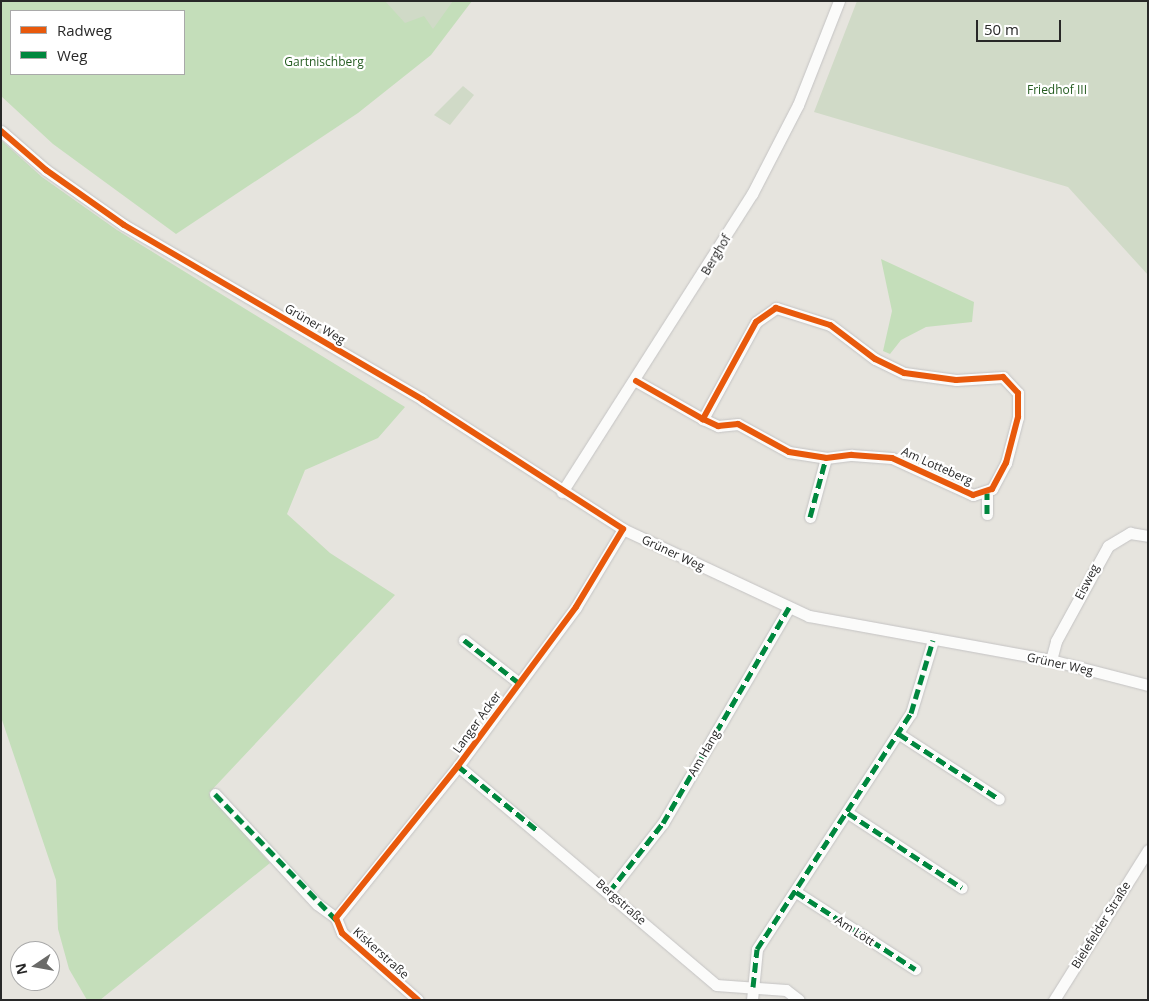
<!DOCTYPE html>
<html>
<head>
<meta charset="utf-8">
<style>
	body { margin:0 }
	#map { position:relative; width:1149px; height:1001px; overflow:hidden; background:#e6e4de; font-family:"Open Sans",sans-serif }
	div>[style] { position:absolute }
	.green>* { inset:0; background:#c4deba }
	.cemetery>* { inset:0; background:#d0dac7 }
	.roads { filter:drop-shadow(0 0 1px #c4c3c3) drop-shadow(0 0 1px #c4c3c3) }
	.minor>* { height:11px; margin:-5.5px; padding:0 5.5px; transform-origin:5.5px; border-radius:5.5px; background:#fbfbfa }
	.quiet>* { height:5px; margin-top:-2.5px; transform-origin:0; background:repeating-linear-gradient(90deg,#00873e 0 10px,transparent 0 15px) }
	.cycleway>* { height:6px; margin:-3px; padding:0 3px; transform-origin:3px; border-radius:3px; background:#e8590c }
	span { translate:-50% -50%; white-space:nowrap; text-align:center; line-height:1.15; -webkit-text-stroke:4.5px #fff; paint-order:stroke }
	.park-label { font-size:12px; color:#255c21 }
	.street-label { font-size:12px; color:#282828 }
	.frame { position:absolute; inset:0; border:2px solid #282828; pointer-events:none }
	.legend { position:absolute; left:10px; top:10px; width:175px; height:65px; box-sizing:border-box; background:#fff; border:1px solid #a9a9a9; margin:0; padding:6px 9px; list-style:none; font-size:15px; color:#282828 }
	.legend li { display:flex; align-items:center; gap:10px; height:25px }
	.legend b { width:25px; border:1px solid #a9a9a9 }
	.north { position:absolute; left:10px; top:941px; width:50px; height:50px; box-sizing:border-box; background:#fff; border:1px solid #a9a9a9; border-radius:50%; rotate:258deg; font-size:14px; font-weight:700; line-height:20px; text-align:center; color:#282828 }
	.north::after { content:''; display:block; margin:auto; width:18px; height:22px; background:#6a6a68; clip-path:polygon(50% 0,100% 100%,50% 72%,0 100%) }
	.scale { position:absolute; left:976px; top:20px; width:85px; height:22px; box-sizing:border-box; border:2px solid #282828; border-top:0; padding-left:6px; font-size:15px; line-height:18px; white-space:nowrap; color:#282828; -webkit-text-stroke:4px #fff; paint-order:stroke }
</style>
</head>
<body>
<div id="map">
	<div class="green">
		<div style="clip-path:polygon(evenodd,1px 1px,472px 1px,431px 55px,358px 113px,176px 234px,53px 144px,1px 96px,1px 1px,11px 11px,184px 11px,184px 74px,11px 74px,11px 11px)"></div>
		<div style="clip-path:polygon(1px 140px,42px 177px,117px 230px,405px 407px,378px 438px,305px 470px,287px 514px,330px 553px,395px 595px,209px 793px,270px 863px,100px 1000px,87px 1000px,69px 969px,58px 929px,56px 880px,1px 717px)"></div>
		<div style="clip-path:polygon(881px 259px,974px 302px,972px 322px,926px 327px,901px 340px,890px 354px,883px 351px,892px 311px)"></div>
	</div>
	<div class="cemetery">
		<div style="clip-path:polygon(385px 1px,453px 1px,433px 29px,424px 16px,405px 23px)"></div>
		<div style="clip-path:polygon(857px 1px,1148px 1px,1148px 275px,1068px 187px,814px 112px)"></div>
		<div style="clip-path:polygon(463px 86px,474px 95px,450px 125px,434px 115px)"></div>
	</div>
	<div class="roads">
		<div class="minor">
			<div style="left:1px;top:131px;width:60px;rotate:40.9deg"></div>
			<div style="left:46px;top:170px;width:95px;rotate:35.2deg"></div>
			<div style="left:124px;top:225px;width:346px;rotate:30.3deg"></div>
			<div style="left:423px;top:400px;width:238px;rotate:32.8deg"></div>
			<div style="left:623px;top:529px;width:205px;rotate:25.1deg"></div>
			<div style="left:809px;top:616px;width:246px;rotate:10.3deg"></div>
			<div style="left:1051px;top:660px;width:100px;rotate:14.5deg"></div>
			<div style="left:636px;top:381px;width:77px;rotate:29.6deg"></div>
			<div style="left:703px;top:419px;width:17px;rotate:25deg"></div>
			<div style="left:718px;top:426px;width:20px;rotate:-6deg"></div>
			<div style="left:738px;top:424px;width:58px;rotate:28.8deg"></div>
			<div style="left:789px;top:452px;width:37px;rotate:9deg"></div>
			<div style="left:826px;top:458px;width:26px;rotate:-7deg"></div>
			<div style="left:852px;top:455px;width:40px;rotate:4.3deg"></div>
			<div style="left:892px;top:458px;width:89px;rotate:24.6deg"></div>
			<div style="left:973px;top:495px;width:20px;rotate:-18deg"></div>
			<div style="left:992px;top:489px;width:30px;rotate:-62deg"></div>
			<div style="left:1006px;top:463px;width:48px;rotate:-75.4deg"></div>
			<div style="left:1018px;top:417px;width:24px;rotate:-90deg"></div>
			<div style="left:1018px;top:393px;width:22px;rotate:-133deg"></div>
			<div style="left:1003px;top:377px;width:47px;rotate:176.3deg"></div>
			<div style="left:956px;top:380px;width:52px;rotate:-172.3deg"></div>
			<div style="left:904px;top:373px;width:32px;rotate:-154deg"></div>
			<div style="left:875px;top:359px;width:56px;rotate:-142.9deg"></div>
			<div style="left:830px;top:325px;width:57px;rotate:-162.5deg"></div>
			<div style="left:776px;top:308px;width:24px;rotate:145deg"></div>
			<div style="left:756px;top:322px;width:111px;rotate:118.7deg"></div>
			<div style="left:562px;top:492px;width:353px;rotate:-57.5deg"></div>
			<div style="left:752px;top:194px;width:100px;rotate:-62.7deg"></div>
			<div style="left:798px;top:105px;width:112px;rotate:-68.5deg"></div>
			<div style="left:987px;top:514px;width:21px;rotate:-90deg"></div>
			<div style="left:810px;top:517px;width:61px;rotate:-74.8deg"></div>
			<div style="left:464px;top:640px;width:70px;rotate:38deg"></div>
			<div style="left:1051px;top:660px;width:20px;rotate:-75deg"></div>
			<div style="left:1056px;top:641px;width:108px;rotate:-61.3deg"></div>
			<div style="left:1108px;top:546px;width:26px;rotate:-31deg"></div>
			<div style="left:1130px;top:533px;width:18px;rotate:9deg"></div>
			<div style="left:899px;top:734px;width:119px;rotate:33deg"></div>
			<div style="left:458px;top:766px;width:338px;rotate:40.3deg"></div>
			<div style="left:716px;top:985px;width:70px;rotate:4.1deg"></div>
			<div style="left:786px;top:990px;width:16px;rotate:38deg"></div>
			<div style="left:215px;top:794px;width:150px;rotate:47.2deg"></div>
			<div style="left:317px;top:904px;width:24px;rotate:36deg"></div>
			<div style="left:336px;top:918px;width:16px;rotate:68deg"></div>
			<div style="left:342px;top:933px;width:101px;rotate:41.4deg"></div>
			<div style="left:848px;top:813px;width:136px;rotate:33.3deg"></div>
			<div style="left:609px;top:892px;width:88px;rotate:-52deg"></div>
			<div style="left:663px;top:823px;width:250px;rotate:-59.7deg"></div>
			<div style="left:796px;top:892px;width:142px;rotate:32.9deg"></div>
			<div style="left:336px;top:918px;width:195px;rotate:-51.2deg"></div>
			<div style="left:458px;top:766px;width:198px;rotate:-53.4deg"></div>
			<div style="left:576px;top:607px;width:91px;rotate:-58.9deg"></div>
			<div style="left:752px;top:1000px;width:51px;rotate:-84.4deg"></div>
			<div style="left:757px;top:949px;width:282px;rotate:-56.9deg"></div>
			<div style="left:911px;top:713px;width:76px;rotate:-73.2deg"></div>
			<div style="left:1054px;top:1000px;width:177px;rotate:-57.9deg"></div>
		</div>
	</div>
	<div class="quiet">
		<div style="left:987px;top:514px;width:21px;rotate:-90deg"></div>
		<div style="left:810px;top:517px;width:61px;rotate:-74.8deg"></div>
		<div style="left:464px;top:640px;width:70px;rotate:38deg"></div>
		<div style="left:899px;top:734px;width:119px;rotate:33deg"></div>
		<div style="left:458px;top:766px;width:102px;rotate:39deg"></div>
		<div style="left:215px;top:794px;width:178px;rotate:46.1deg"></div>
		<div style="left:848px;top:813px;width:136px;rotate:33.3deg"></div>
		<div style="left:609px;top:892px;width:88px;rotate:-52deg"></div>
		<div style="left:663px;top:823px;width:250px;rotate:-59.7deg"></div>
		<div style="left:796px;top:892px;width:142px;rotate:32.9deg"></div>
		<div style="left:753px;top:987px;width:38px;rotate:-84deg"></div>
		<div style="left:757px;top:949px;width:282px;rotate:-56.9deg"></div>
		<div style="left:911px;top:713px;width:76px;rotate:-73.2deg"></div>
	</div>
	<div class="cycleway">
		<div style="left:1px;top:131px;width:60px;rotate:40.9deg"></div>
		<div style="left:46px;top:170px;width:95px;rotate:35.2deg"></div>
		<div style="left:124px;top:225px;width:346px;rotate:30.3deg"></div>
		<div style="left:423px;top:400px;width:238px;rotate:32.8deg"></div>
		<div style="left:623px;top:529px;width:91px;rotate:121.1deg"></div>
		<div style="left:576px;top:607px;width:198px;rotate:126.6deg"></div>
		<div style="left:458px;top:766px;width:195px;rotate:128.8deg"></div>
		<div style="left:336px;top:918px;width:16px;rotate:68deg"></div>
		<div style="left:342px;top:933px;width:101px;rotate:41.4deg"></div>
		<div style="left:636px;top:381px;width:77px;rotate:29.6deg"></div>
		<div style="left:703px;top:419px;width:17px;rotate:25deg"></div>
		<div style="left:718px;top:426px;width:20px;rotate:-6deg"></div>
		<div style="left:738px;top:424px;width:58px;rotate:28.8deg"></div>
		<div style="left:789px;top:452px;width:37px;rotate:9deg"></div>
		<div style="left:826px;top:458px;width:26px;rotate:-7deg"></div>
		<div style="left:852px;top:455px;width:40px;rotate:4.3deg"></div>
		<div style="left:892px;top:458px;width:89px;rotate:24.6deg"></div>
		<div style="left:973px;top:495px;width:20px;rotate:-18deg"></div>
		<div style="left:992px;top:489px;width:30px;rotate:-62deg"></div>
		<div style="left:1006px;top:463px;width:48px;rotate:-75.4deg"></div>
		<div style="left:1018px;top:417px;width:24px;rotate:-90deg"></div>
		<div style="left:1018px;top:393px;width:22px;rotate:-133deg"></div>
		<div style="left:1003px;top:377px;width:47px;rotate:176.3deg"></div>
		<div style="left:956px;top:380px;width:52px;rotate:-172.3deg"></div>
		<div style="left:904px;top:373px;width:32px;rotate:-154deg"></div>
		<div style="left:875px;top:359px;width:56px;rotate:-142.9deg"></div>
		<div style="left:830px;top:325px;width:57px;rotate:-162.5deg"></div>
		<div style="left:776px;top:308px;width:24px;rotate:145deg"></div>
		<div style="left:756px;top:322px;width:111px;rotate:118.7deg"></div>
	</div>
	<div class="park-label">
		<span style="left:324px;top:62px">Gartnischberg</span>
		<span style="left:1057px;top:90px">Friedhof III</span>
	</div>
	<div class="street-label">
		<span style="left:716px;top:255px;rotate:-59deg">Berghof</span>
		<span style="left:315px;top:324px;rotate:30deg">Grüner Weg</span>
		<span style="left:937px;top:466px;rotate:24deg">Am Lotteberg</span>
		<span style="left:673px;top:553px;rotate:25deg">Grüner Weg</span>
		<span style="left:1087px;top:582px;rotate:-63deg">Eisweg</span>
		<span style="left:1060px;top:664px;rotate:12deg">Grüner Weg</span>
		<span style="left:477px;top:722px;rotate:-54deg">Langer Acker</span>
		<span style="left:704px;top:753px;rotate:-60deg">Am Hang</span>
		<span style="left:621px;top:902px;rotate:41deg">Bergstraße</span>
		<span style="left:1101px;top:925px;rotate:-58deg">Bielefelder Straße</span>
		<span style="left:855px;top:931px;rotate:33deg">Am Lött</span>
		<span style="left:381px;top:953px;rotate:42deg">Kiskerstraße</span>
	</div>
	<div class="frame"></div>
	<ul class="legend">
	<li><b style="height:6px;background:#e8590c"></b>Radweg</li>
	<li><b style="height:6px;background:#00873e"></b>Weg</li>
	</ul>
	<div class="north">N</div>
	<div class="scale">50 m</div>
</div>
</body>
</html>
